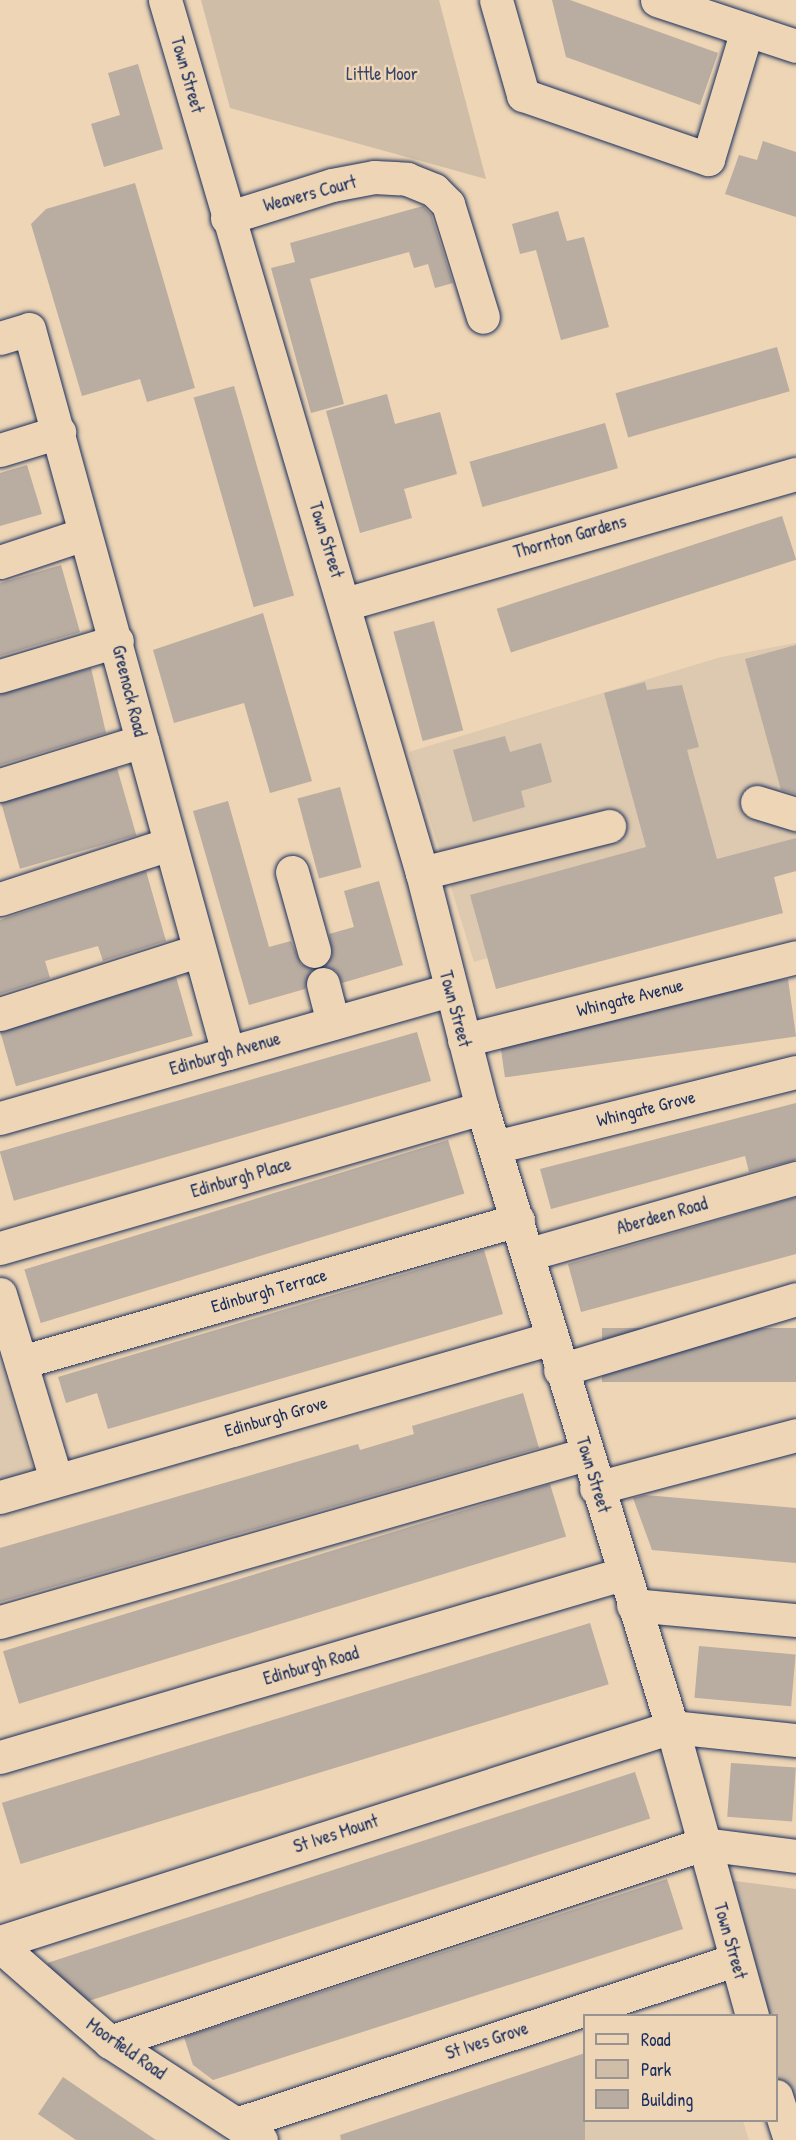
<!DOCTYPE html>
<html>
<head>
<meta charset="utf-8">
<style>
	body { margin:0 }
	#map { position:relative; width:796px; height:2140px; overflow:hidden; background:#edd5b5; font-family:"Patrick Hand",sans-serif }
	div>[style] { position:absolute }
	.built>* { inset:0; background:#ddc9af }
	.green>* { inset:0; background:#cfbda8 }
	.building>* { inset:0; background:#b9aca0; transform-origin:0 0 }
	.roads { filter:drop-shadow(0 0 2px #1b2f5e) drop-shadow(0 0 2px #1b2f5e) }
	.minor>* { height:33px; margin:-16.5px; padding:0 16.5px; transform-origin:16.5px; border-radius:16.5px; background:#edd5b5 }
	span { translate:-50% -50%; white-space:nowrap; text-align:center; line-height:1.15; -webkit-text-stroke:5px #edd5b5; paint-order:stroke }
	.park-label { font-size:18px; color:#364469 }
	.street-label { font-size:18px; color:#1b2f5e }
	.legend { position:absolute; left:583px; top:2014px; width:195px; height:108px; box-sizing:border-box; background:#edd5b5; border:2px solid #999392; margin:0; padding:8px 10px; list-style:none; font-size:18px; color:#1b2f5e }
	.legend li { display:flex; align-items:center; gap:12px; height:30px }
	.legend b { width:30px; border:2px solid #999392 }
</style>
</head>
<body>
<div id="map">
	<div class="built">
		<div style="clip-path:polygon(796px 643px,796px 871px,474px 962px,409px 752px,721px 657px)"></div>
		<div style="clip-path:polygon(0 1362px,34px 1472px,0 1482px)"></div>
		<div style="clip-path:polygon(584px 2120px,743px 2121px,749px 2140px,422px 2140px)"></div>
	</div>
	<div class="green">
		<div style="clip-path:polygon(201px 0,439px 0,486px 179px,230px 108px)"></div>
		<div style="clip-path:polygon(712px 1878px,796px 1889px,796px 2140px,777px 2110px,776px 2016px,750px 2015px)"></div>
	</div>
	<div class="building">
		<div style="clip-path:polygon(552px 0,570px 0,718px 53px,700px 105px,566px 57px)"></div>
		<div style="clip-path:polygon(138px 64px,163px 149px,104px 167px,91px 124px,120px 115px,108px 73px)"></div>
		<div style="clip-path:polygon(763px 141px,796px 152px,796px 217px,725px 194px,739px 155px,757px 160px)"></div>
		<div style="clip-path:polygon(135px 183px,195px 388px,147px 402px,140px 379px,82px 396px,31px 224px,46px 209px)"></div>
		<div style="clip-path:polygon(423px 206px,431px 214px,453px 283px,435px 288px,428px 264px,414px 268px,409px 252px,310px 279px,344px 404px,311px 413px,271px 268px,295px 262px,290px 243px)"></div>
		<div style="clip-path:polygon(558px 211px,567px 241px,584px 237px,609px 327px,561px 340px,536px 250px,520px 254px,512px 224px)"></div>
		<div style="left:777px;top:347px;width:46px;height:168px;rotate:74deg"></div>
		<div style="left:234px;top:386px;width:218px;height:42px;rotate:74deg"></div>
		<div style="clip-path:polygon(387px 394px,395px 424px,440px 412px,457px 474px,404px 489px,412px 518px,360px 533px,326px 411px)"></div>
		<div style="left:605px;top:423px;width:47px;height:141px;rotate:74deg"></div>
		<div style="clip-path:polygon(27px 465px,42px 514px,0 526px,0 473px)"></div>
		<div style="left:782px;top:516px;width:46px;height:300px;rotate:72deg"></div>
		<div style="clip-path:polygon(61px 565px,80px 632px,0 656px,0 583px)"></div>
		<div style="clip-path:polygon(263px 613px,312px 781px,270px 793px,244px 703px,174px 723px,153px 650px)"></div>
		<div style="left:434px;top:621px;width:113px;height:42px;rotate:75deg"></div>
		<div style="clip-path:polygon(796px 645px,796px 794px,781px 790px,745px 659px)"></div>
		<div style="clip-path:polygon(91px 668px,106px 733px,0 765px,0 694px)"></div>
		<div style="clip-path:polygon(645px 682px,647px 690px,682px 685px,699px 747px,687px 750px,717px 859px,796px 838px,796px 871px,774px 877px,783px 913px,496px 989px,470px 895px,646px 847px,604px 693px)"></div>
		<div style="clip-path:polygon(505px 736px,510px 752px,541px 743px,552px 782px,521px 791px,525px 807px,473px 822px,453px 750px)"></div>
		<div style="left:117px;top:768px;width:70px;height:121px;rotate:74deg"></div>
		<div style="left:340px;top:787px;width:83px;height:44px;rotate:75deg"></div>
		<div style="clip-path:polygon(228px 801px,269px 947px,291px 941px,301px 964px,312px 969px,305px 989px,249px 1005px,193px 811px)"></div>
		<div style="clip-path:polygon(146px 871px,166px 941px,103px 961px,98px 946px,45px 961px,50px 978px,0 994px,0 920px)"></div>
		<div style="clip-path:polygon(379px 881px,403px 965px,342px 983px,336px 971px,325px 966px,332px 955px,329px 934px,354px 927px,344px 891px)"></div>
		<div style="left:176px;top:977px;width:61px;height:184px;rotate:74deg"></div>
		<div style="left:788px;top:979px;width:58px;height:294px;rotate:82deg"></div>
		<div style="left:417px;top:1032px;width:51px;height:434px;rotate:74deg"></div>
		<div style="clip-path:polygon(796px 1103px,796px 1160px,749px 1172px,745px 1156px,551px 1209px,540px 1169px)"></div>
		<div style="left:448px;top:1140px;width:56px;height:443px;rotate:73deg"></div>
		<div style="clip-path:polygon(796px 1197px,796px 1254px,581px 1312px,568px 1264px)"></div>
		<div style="clip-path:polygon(484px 1250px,503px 1314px,108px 1429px,97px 1393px,66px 1403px,58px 1377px)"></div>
		<div style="left:796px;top:1328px;width:54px;height:194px;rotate:90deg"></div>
		<div style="clip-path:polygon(523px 1393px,539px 1448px,0 1602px,0 1548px,358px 1444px,360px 1450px,414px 1434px,412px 1426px)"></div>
		<div style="left:550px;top:1484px;width:55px;height:572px;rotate:73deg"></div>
		<div style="clip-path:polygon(645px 1495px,796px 1508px,796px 1563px,652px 1550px,633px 1498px)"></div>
		<div style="left:590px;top:1623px;width:64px;height:615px;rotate:73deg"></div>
		<div style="left:699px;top:1646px;width:97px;height:52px;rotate:5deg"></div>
		<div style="left:731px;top:1763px;width:65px;height:54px;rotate:4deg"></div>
		<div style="left:635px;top:1772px;width:49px;height:618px;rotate:72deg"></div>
		<div style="clip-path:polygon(667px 1879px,683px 1929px,213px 2080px,193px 2065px,184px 2037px)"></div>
		<div style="clip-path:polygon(585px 2053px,585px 2140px,341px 2140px,340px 2135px)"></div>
		<div style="clip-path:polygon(63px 2077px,98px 2101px,156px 2140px,76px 2140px,38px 2114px)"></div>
	</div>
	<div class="roads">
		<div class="minor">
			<div style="left:165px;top:0;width:910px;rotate:73.6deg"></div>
			<div style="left:422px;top:873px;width:243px;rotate:75.7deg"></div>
			<div style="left:482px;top:1108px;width:648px;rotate:72.94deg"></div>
			<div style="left:672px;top:1727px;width:300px;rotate:74.5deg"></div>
			<div style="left:496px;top:0;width:99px;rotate:74.1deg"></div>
			<div style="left:523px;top:95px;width:196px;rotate:19.1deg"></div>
			<div style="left:708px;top:159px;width:135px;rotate:-73.2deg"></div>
			<div style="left:657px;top:0;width:146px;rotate:18.3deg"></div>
			<div style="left:227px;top:218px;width:110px;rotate:-17.4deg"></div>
			<div style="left:332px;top:185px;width:43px;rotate:-10.8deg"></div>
			<div style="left:374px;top:177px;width:33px;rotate:3deg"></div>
			<div style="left:407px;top:179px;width:29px;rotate:22deg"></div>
			<div style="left:434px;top:190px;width:20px;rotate:45deg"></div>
			<div style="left:448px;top:204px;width:118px;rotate:72.8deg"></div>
			<div style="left:0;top:338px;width:30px;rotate:-17deg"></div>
			<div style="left:29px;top:329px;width:751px;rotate:74.63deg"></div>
			<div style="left:0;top:450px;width:62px;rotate:-17deg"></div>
			<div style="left:0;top:562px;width:89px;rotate:-18.4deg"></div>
			<div style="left:345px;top:604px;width:469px;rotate:-16.1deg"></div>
			<div style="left:0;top:676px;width:122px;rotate:-16.7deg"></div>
			<div style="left:0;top:785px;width:149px;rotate:-17.2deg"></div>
			<div style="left:757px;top:802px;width:41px;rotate:17.1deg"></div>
			<div style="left:292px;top:872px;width:82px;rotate:74.4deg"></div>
			<div style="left:422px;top:873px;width:193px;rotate:-14.1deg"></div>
			<div style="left:0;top:899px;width:178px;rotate:-18deg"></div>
			<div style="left:323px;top:984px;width:40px;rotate:75.6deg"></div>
			<div style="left:0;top:1014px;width:207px;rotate:-17.7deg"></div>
			<div style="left:464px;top:1040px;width:342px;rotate:-14deg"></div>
			<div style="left:0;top:1118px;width:468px;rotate:-15.9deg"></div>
			<div style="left:495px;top:1147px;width:310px;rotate:-14deg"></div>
			<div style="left:0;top:1248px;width:502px;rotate:-16.2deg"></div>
			<div style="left:529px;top:1254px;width:278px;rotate:-15.9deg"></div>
			<div style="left:0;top:1294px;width:194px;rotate:73.2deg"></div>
			<div style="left:21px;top:1362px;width:517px;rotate:-15.95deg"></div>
			<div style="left:560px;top:1370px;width:246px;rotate:-16.7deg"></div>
			<div style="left:596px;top:1488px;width:207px;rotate:-14.8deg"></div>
			<div style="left:0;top:1497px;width:574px;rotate:-16.07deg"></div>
			<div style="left:633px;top:1605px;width:164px;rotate:5.3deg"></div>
			<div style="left:0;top:1622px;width:610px;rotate:-16deg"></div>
			<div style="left:0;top:1757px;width:648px;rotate:-16.39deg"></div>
			<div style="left:0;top:1942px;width:706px;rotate:-17.74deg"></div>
			<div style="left:672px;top:1727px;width:125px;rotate:6deg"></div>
			<div style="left:0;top:1946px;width:146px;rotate:41.1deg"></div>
			<div style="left:110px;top:2042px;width:180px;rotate:33deg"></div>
			<div style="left:110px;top:2042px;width:625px;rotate:-18.46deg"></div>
			<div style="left:703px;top:1844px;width:94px;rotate:7.4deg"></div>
			<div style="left:776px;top:2096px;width:46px;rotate:72.3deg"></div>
			<div style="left:239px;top:2123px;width:522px;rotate:-18.19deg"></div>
		</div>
	</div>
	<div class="park-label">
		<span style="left:382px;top:74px">Little Moor</span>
	</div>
	<div class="street-label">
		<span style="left:187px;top:75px;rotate:74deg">Town Street</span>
		<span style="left:310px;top:194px;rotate:-15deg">Weavers Court</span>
		<span style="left:570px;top:537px;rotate:-16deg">Thornton Gardens</span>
		<span style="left:326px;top:540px;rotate:73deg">Town Street</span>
		<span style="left:129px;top:691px;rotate:76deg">Greenock Road</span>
		<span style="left:630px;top:998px;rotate:-14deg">Whingate Avenue</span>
		<span style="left:455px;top:1009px;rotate:75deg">Town Street</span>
		<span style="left:225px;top:1054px;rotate:-16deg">Edinburgh Avenue</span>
		<span style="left:646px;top:1109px;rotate:-14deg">Whingate Grove</span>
		<span style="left:241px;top:1178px;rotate:-16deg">Edinburgh Place</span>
		<span style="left:662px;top:1216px;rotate:-16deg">Aberdeen Road</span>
		<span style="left:269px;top:1291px;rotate:-16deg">Edinburgh Terrace</span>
		<span style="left:276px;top:1417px;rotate:-16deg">Edinburgh Grove</span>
		<span style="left:593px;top:1475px;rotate:73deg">Town Street</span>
		<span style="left:311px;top:1666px;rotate:-16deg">Edinburgh Road</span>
		<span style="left:336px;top:1834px;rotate:-18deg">St Ives Mount</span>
		<span style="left:730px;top:1941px;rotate:74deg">Town Street</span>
		<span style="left:487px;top:2041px;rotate:-18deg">St Ives Grove</span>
		<span style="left:126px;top:2049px;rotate:35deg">Moorfield Road</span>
	</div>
	<ul class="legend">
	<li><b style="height:8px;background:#edd5b5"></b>Road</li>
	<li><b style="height:16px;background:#cfbda8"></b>Park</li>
	<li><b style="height:16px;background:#b9aca0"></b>Building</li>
	</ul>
</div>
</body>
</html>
